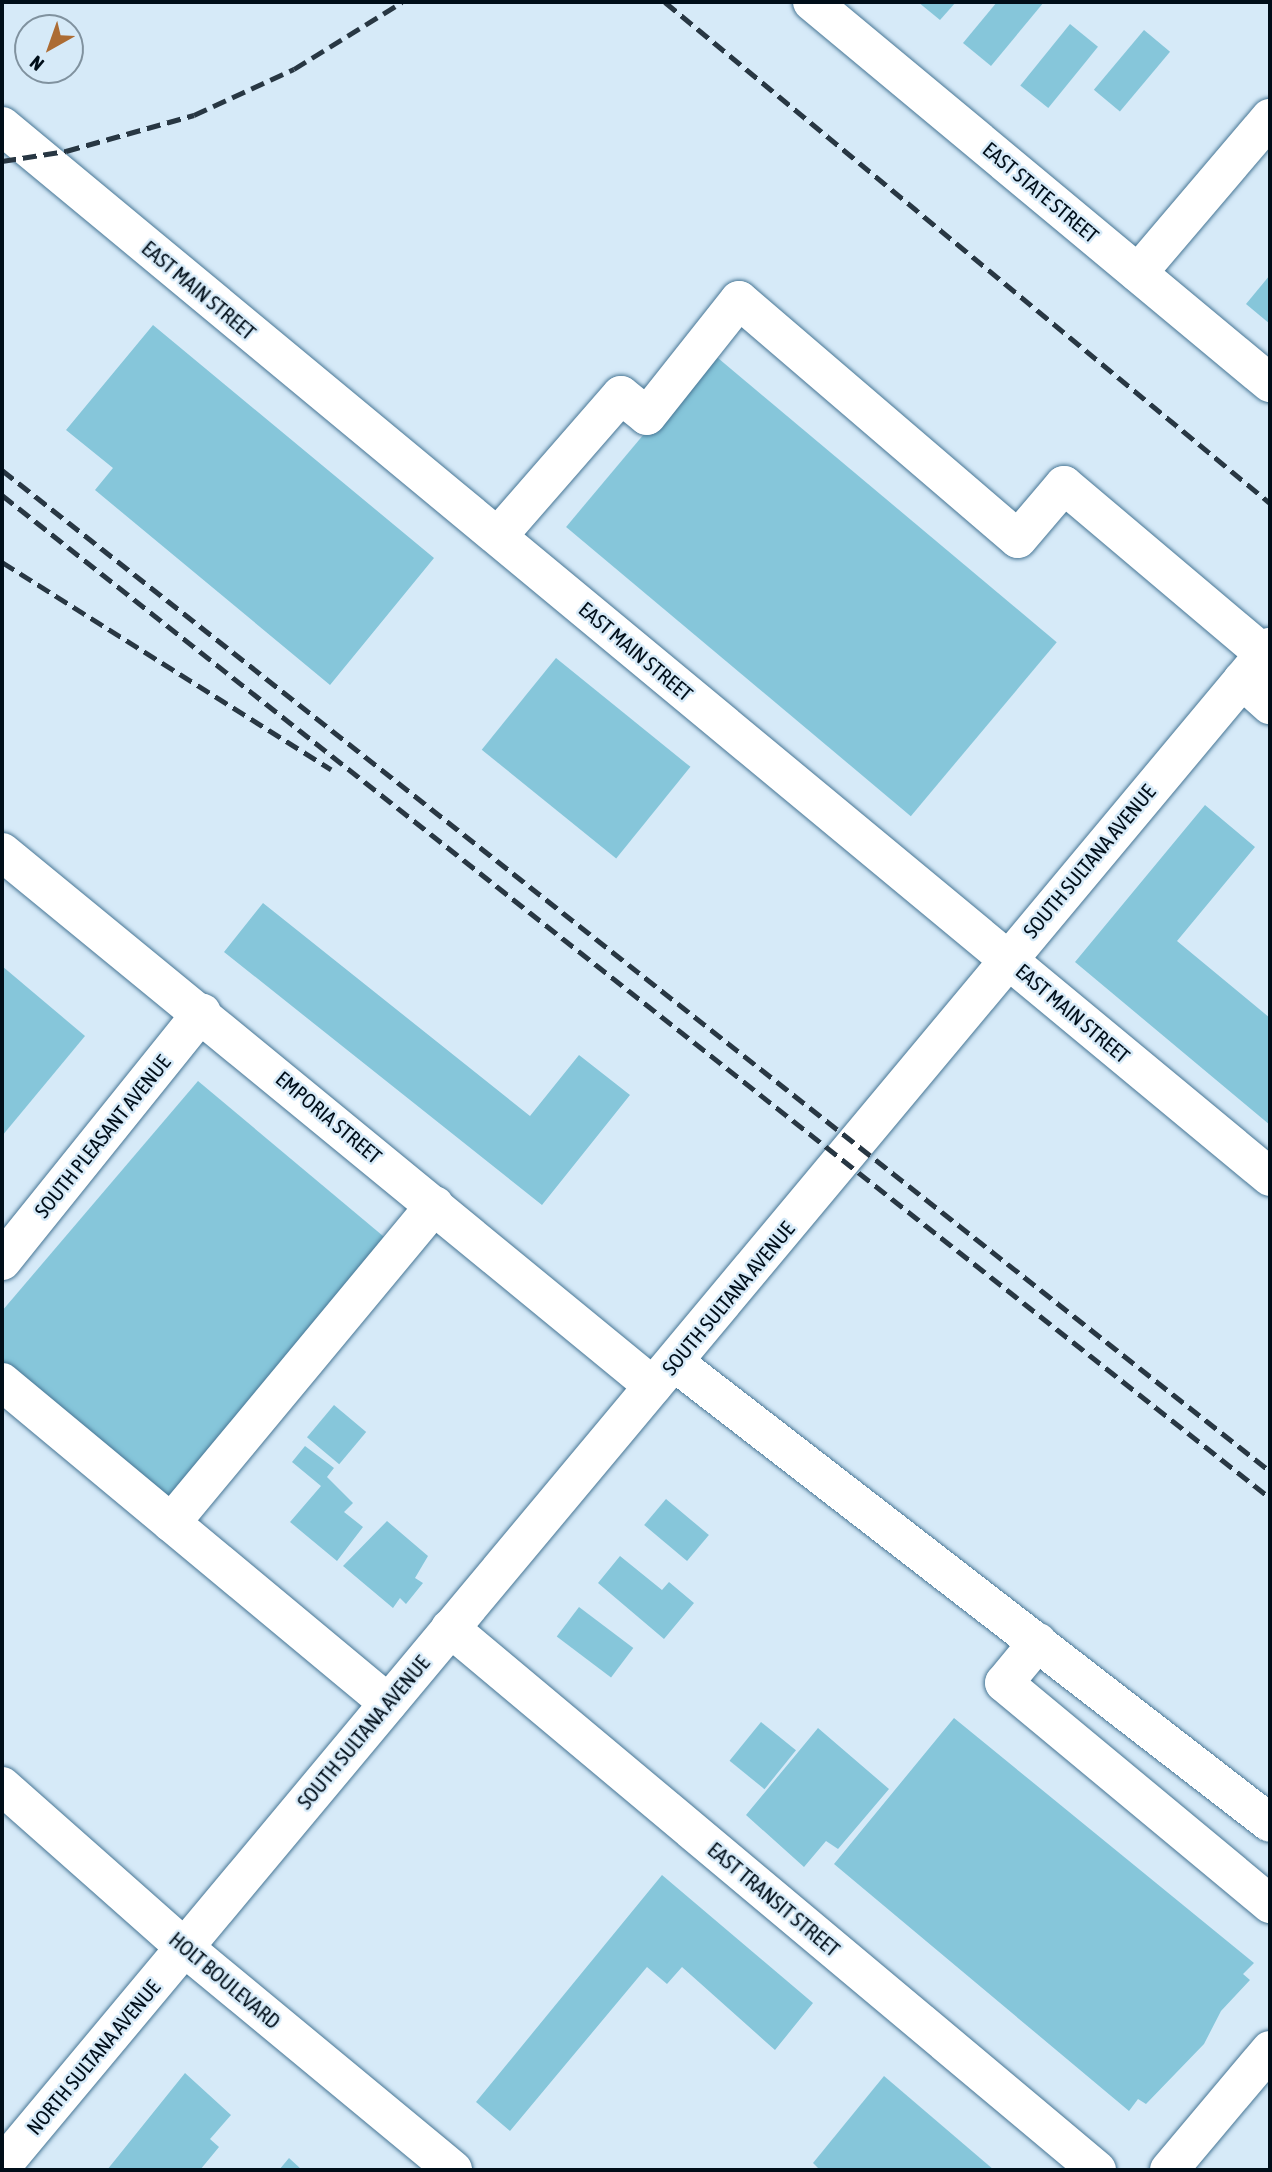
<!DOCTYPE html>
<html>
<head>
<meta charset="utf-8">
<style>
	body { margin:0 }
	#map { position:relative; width:1272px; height:2172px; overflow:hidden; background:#d6eaf8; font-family:"Asap Condensed",sans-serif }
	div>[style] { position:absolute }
	.building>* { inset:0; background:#86c6da; transform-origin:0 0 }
	.roads { filter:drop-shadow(0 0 2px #477695) drop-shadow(0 0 2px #477695) }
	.minor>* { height:38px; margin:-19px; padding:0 19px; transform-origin:19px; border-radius:19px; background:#fff }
	.major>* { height:38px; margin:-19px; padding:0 19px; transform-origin:19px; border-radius:19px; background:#fff }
	.rail>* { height:5px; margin-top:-2.5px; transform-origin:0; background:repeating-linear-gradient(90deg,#283743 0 14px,transparent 0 21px) }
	span { translate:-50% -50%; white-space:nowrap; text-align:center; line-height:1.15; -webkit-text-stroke:5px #d6eaf8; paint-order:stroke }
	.street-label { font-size:21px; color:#000e19 }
	.frame { position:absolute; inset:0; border:4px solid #000e19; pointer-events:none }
	.north { position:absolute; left:14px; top:14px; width:70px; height:70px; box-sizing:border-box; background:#d6eaf8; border:2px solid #80929f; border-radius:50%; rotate:220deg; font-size:19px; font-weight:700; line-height:28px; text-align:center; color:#000e19 }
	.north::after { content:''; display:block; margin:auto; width:24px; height:32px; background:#ac6c34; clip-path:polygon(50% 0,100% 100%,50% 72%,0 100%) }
</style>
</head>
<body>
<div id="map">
	<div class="building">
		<div style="clip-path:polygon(918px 2px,956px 2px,940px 20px)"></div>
		<div style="clip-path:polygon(997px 2px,1044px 2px,991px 66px,963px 43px)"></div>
		<div style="left:1070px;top:24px;width:36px;height:79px;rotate:39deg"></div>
		<div style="left:1144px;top:30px;width:34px;height:78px;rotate:40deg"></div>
		<div style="clip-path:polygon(1270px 275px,1270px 324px,1246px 304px)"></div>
		<div style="clip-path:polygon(153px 325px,434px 558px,330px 685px,95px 490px,113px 468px,66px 430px)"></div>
		<div style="left:712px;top:353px;width:450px;height:227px;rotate:40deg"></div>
		<div style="left:556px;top:658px;width:173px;height:118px;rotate:39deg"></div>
		<div style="clip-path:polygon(1205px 805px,1255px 847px,1177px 941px,1270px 1018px,1270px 1125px,1075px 962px)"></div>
		<div style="clip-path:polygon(263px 903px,530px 1116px,579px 1055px,630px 1095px,542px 1205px,224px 952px)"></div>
		<div style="clip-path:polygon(2px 966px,85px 1036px,2px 1136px)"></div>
		<div style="clip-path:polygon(198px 1081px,389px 1241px,165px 1508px,2px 1367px,2px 1311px)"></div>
		<div style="left:334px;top:1405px;width:42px;height:42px;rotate:40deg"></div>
		<div style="clip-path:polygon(305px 1446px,334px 1468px,327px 1477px,353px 1503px,344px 1512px,363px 1527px,337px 1561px,290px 1522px,321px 1486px,292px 1462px)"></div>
		<div style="left:666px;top:1499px;width:56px;height:34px;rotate:40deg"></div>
		<div style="clip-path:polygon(387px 1521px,428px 1556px,415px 1578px,423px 1583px,406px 1604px,400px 1598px,393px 1608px,343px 1566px)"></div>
		<div style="clip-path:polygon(620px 1556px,662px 1590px,669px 1582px,694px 1603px,664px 1639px,598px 1583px)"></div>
		<div style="left:579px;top:1607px;width:68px;height:37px;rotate:37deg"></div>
		<div style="clip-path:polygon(954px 1718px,1254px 1963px,1243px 1974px,1250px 1980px,1221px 2011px,1204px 2044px,1146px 2104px,1138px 2099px,1129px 2111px,834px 1864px)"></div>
		<div style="left:761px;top:1722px;width:45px;height:50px;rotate:39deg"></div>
		<div style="clip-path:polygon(818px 1728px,889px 1789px,838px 1849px,826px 1841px,804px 1867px,746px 1815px)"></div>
		<div style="clip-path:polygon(662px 1875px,813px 2003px,775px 2050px,682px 1967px,667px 1984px,647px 1967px,510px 2131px,476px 2102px)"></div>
		<div style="clip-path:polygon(185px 2073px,231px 2115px,210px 2139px,219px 2147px,200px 2170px,107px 2170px)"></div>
		<div style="clip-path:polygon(884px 2076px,994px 2170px,820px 2170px,813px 2163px)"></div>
		<div style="clip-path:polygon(289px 2158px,302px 2170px,279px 2170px)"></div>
	</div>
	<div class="roads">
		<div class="minor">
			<div style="left:812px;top:2px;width:596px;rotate:39.76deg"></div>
			<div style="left:2px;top:126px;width:1647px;rotate:39.65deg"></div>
			<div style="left:1138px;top:273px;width:204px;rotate:-49.6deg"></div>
			<div style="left:498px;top:536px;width:187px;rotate:-48.9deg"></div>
			<div style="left:621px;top:395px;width:33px;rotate:39deg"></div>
			<div style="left:647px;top:416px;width:148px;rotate:-51.6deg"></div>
			<div style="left:739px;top:300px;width:367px;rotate:40.6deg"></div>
			<div style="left:1018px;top:539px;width:71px;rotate:-49.6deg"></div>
			<div style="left:1064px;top:485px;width:262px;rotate:40.2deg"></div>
			<div style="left:1242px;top:680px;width:38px;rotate:42deg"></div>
			<div style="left:2px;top:852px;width:842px;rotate:39.36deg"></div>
			<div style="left:2px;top:1261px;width:319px;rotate:-51.2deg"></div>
			<div style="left:674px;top:1362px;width:753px;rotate:37.72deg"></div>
			<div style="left:2px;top:1382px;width:502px;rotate:39.75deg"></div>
			<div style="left:171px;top:1523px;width:413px;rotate:-50.3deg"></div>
			<div style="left:450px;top:1628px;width:844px;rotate:39.95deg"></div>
			<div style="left:1038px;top:1642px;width:53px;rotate:129.7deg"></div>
			<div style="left:1004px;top:1683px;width:346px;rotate:39.7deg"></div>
			<div style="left:2px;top:2166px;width:1979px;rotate:-50.15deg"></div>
			<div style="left:1169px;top:2170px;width:157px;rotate:-49.9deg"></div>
		</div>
		<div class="major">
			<div style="left:2px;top:1786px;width:244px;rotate:41.5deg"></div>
			<div style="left:185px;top:1948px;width:348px;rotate:39.6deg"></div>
		</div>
	</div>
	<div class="rail">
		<div style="left:665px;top:2px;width:786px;rotate:39.63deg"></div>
		<div style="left:2px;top:161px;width:65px;rotate:-8.9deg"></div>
		<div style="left:66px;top:151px;width:133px;rotate:-15.7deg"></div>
		<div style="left:194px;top:115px;width:110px;rotate:-24.7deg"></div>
		<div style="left:294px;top:69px;width:127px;rotate:-31.8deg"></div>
		<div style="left:2px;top:470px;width:1615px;rotate:38.29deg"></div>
		<div style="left:2px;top:495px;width:1617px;rotate:38.34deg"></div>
		<div style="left:2px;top:562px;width:389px;rotate:32.2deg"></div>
	</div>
	<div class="street-label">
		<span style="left:1041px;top:192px;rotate:40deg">EAST STATE STREET</span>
		<span style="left:199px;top:290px;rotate:40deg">EAST MAIN STREET</span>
		<span style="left:636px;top:651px;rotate:40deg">EAST MAIN STREET</span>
		<span style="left:1089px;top:861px;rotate:-50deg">SOUTH SULTANA AVENUE</span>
		<span style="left:1073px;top:1013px;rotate:40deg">EAST MAIN STREET</span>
		<span style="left:329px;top:1117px;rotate:40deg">EMPORIA STREET</span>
		<span style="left:102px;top:1136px;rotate:-51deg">SOUTH PLEASANT AVENUE</span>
		<span style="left:728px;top:1298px;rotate:-50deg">SOUTH SULTANA AVENUE</span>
		<span style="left:363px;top:1732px;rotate:-50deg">SOUTH SULTANA AVENUE</span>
		<span style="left:774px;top:1899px;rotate:40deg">EAST TRANSIT STREET</span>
		<span style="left:225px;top:1980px;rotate:40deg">HOLT BOULEVARD</span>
		<span style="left:93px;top:2057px;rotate:-50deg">NORTH SULTANA AVENUE</span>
	</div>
	<div class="frame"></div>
	<div class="north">N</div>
</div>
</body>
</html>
